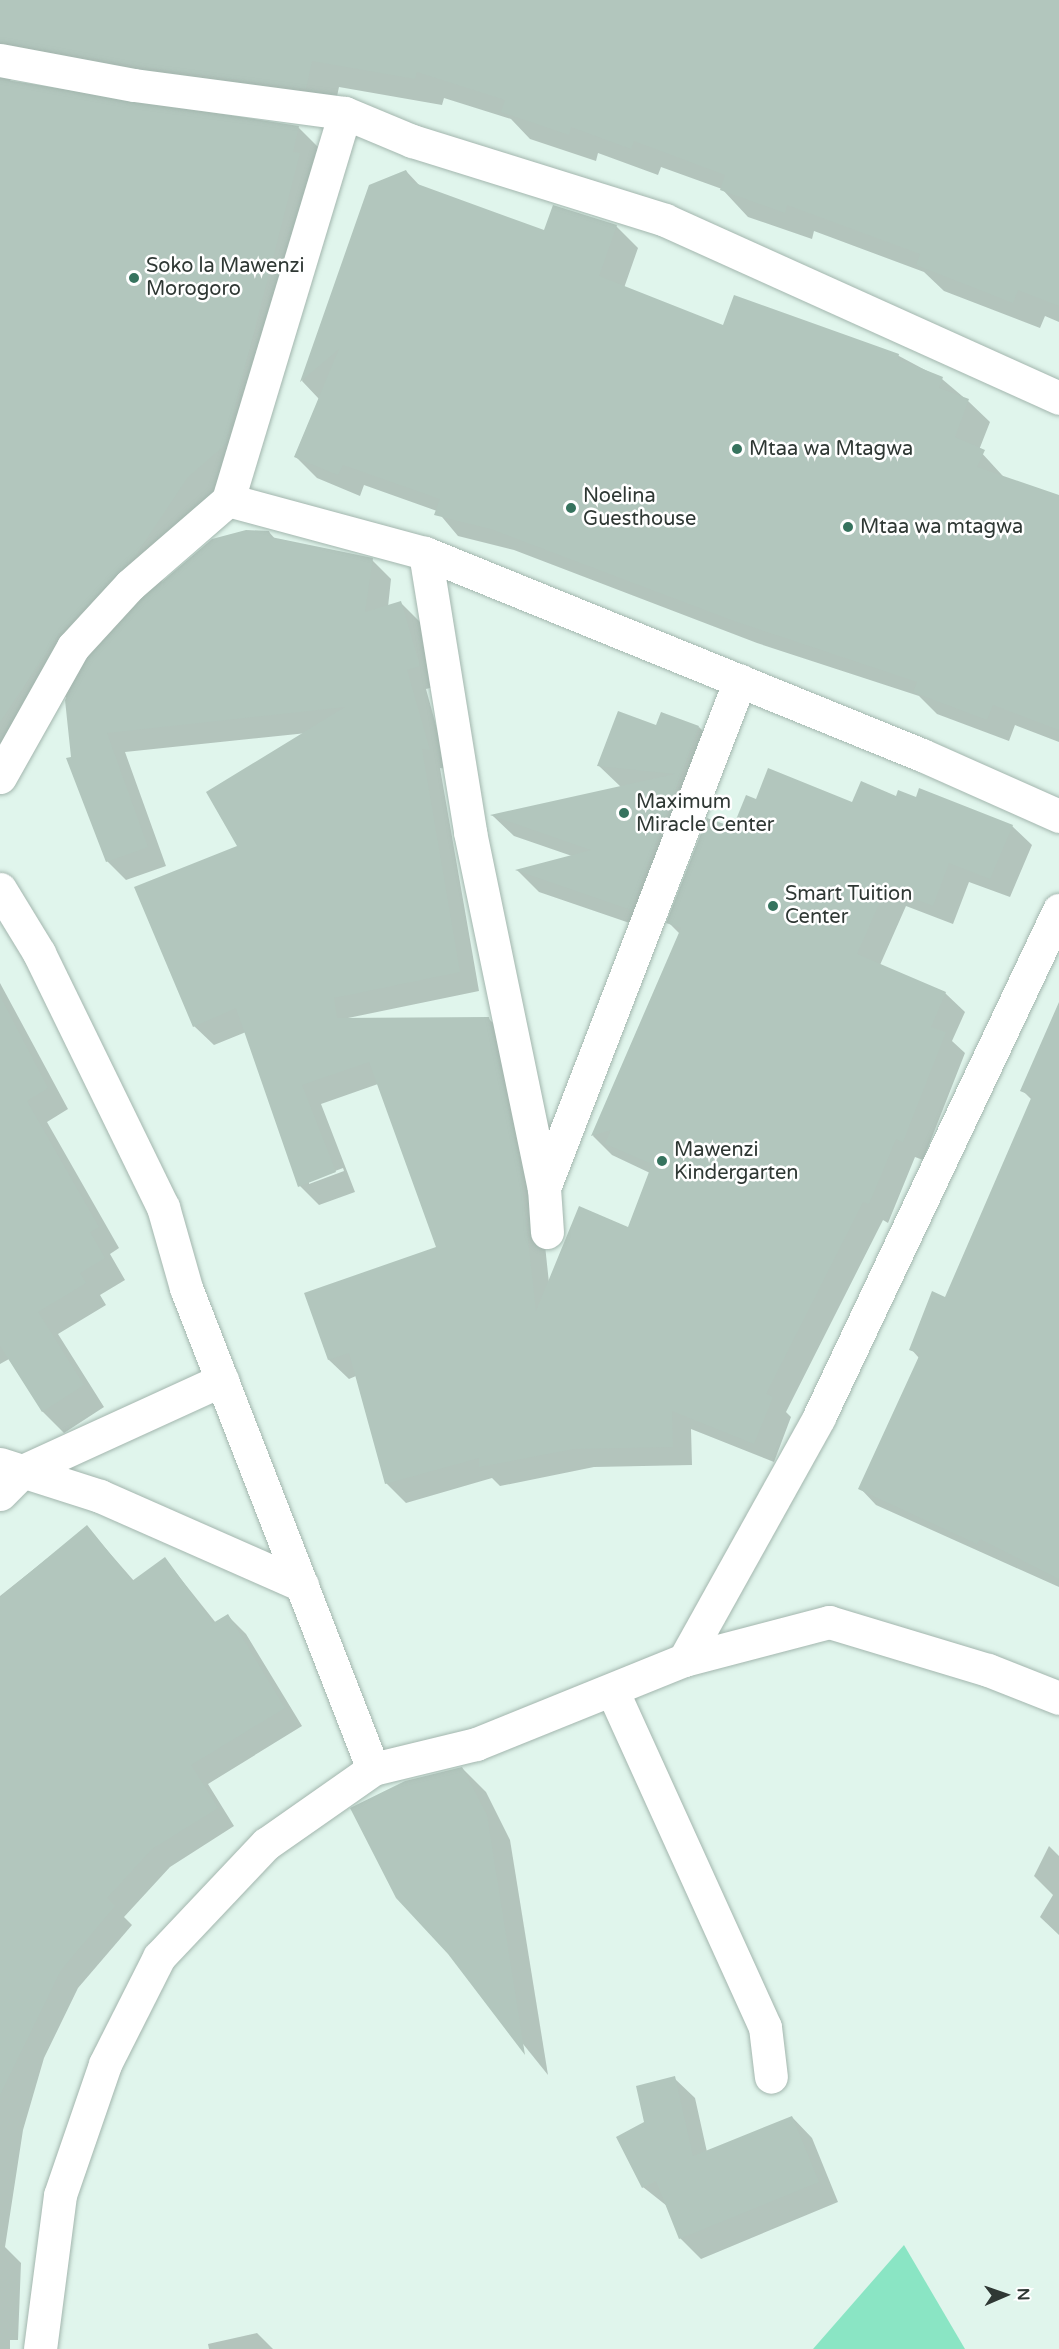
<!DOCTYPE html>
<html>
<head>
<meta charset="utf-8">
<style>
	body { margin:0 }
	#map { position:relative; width:1059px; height:2349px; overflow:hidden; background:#e0f5ec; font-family:"Varela Round",sans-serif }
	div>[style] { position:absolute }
	.green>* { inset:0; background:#8ae5c4 }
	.shadow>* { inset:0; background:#0003 }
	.building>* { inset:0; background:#b2c6bd }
	.roads { filter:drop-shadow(0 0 2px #a3b6ae) drop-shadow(0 0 2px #a3b6ae) }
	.minor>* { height:33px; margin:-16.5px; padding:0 16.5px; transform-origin:16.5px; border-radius:16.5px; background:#fff }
	.dots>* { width:16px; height:16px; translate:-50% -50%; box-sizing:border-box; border:3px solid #fff; border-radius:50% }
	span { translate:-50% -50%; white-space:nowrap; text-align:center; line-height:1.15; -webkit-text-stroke:5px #fff; paint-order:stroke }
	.poi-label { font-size:20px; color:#2f3834 }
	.left { translate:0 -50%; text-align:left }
	.north { position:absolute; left:975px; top:2265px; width:60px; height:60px; -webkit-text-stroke:4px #fff; paint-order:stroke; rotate:88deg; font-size:16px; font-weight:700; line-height:24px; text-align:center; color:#2f3834 }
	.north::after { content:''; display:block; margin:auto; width:21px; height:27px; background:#2f3834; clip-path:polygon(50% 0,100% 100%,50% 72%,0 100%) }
</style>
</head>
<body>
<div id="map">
	<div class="green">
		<div style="clip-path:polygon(904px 2245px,965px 2349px,813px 2349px)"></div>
	</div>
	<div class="shadow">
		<div style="clip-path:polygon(evenodd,0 0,1059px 0,1059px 322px,1045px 316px,1040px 328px,944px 291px,924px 272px,814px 231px,812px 239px,748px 217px,722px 189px,661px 167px,658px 175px,598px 153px,596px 161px,530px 139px,511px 119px,444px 98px,442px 105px,339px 87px,333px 115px,20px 69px,9px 82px,298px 127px,325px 154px,215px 504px,161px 583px,269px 532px,276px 540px,372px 560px,391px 579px,388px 607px,401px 603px,420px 622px,438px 686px,426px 689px,448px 769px,440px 768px,479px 991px,348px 1018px,489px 1019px,508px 1038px,538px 1179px,549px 1283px,629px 1229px,650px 1173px,612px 1155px,593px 1136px,680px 934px,668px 922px,756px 801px,853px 804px,897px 798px,1012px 826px,1032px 845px,1010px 897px,969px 882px,953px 924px,906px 906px,880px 965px,945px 993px,965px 1012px,952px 1041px,965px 1053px,923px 1160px,915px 1157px,888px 1223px,883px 1220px,786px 1412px,791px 1417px,774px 1462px,691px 1429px,692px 1465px,594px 1467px,500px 1486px,492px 1478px,406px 1503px,386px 1483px,356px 1376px,349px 1379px,329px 1360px,306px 1294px,438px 1248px,378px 1084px,321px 1104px,355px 1192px,319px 1205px,300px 1186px,246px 1032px,214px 1045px,194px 1026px,240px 847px,307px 733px,125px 752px,166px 866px,126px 880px,107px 861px,72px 758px,66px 696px,0 783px,0 0,343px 1168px,344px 1171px,309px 1184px,309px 1181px,343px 1168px)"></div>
		<div style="clip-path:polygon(406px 171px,421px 187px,545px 232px,616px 226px,638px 248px,624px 288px,724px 327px,899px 356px,942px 379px,968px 401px,990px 422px,979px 450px,1059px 537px,1059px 742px,1015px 725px,1009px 741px,937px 714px,919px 696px,757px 643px,514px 550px,458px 536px,437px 511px,364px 485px,360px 496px,317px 478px,295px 456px,319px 399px,302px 381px,370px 187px)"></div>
		<div style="clip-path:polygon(699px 727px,721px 749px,653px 931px,539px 892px,518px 871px,572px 856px,514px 836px,493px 816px,621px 787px,599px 766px)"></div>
		<div style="clip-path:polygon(0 983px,68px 1109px,47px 1122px,119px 1248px,110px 1254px,125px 1280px,100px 1295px,106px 1305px,58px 1334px,104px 1407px,64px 1433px,43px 1412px,9px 1359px,0 1364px)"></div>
		<div style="clip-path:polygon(1059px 1027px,1059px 1587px,876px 1505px,860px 1488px,919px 1358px,911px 1349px,945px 1299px,1032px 1100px,1022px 1090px)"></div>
		<div style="clip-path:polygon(87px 1527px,134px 1581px,165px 1559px,216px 1623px,228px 1616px,246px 1634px,302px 1726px,208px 1784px,234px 1826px,170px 1867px,124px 1917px,132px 1925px,78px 1988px,44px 2058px,23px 2130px,5px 2247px,21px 2263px,18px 2340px,10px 2340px,10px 2349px,0 2349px,0 1596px)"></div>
		<div style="clip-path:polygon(462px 1768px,486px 1792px,510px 1840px,548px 2075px,450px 1953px)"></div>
		<div style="clip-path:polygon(1049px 1846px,1059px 1856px,1059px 1935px,1040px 1917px,1053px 1895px,1034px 1876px)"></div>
		<div style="clip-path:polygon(674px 2078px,695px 2098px,707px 2152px,792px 2117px,812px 2138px,838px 2202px,701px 2259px,680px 2238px,667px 2206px,643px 2187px,646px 2123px)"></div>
		<div style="clip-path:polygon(257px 2333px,273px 2349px,209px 2349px,208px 2344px)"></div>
	</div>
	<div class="building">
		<div style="clip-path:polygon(0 0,1059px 0,1059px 306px,1018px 290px,1013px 303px,916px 265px,920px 254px,787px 205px,785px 213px,720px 190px,725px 175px,634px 141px,631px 149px,571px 127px,569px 135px,501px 112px,505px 100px,417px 72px,415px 79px,312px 61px,306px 89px,137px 66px,0 42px)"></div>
		<div style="clip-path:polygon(0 79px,299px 126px,293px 152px,300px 153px,225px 445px,188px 477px,135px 556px,59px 634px,0 722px)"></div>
		<div style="clip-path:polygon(406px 170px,412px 182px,544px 230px,553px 205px,617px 225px,599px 276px,723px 325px,734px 295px,899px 354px,898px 359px,943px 377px,939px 388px,969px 399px,955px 437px,985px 450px,977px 467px,1059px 495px,1059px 730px,993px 705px,987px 720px,913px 692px,917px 682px,734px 621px,491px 529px,434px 515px,440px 499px,343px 465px,338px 475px,294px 457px,339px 349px,300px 382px,369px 185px)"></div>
		<div style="clip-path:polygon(246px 530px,269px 531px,271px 537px,373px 558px,365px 612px,401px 601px,420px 666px,407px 670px,430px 750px,422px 749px,460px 972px,334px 998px,337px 1018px,489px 1017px,519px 1159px,536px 1311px,579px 1206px,628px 1227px,652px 1164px,605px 1144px,611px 1130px,591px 1136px,681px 928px,666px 923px,707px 818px,733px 827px,746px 795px,756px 799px,768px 768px,852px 802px,861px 781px,896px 796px,898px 790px,916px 797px,919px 788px,1013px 825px,990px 879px,949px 863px,933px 906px,886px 888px,857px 954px,946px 992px,931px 1027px,946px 1032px,903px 1142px,896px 1139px,869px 1204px,863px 1202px,766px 1394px,773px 1397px,754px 1444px,672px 1411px,673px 1447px,574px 1449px,479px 1467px,479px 1458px,385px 1484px,349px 1353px,328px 1360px,304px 1293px,436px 1247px,369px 1062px,302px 1085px,336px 1172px,298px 1187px,236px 1008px,193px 1027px,134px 887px,237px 846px,206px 792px,345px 707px,107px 733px,148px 847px,106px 862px,66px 758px,71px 757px,65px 700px,88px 658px,143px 598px,212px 539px)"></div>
		<div style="clip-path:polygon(618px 711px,656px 725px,661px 712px,699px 726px,631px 910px,515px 870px,591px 850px,490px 815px,675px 774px,597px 766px)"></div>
		<div style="clip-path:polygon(0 996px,48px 1088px,27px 1101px,99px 1227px,90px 1232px,105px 1258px,80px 1273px,86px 1283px,38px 1312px,84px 1385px,42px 1412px,0 1346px)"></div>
		<div style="clip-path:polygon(1059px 1002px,1059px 1579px,980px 1539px,977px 1544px,858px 1489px,920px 1354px,909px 1350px,932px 1291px,945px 1297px,1032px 1096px,1020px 1091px)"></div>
		<div style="clip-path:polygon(87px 1525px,132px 1581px,165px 1557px,213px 1623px,228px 1614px,285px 1708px,191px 1765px,218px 1808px,152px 1849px,107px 1898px,115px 1906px,61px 1970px,0 2095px,0 1597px)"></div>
		<div style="clip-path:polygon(462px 1767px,487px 1815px,525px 2055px,448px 1954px,396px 1898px,350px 1808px,405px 1781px)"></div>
		<div style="clip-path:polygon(675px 2076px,693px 2156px,792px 2116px,819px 2182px,679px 2239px,656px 2181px,642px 2188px,616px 2137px,644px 2122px,636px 2086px)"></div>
	</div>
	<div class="roads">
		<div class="minor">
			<div style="left:0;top:60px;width:136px;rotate:10.6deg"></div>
			<div style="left:134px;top:85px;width:213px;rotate:7.6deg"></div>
			<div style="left:345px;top:113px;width:73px;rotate:22.7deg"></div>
			<div style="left:412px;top:141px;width:265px;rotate:17.3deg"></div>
			<div style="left:665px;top:220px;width:432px;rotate:24.3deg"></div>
			<div style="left:228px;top:500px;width:404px;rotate:-73.2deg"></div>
			<div style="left:425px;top:553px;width:283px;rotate:80.8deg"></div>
			<div style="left:470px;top:832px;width:364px;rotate:78.3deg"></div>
			<div style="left:0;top:777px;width:149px;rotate:-60.7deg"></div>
			<div style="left:73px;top:647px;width:84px;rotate:-47.4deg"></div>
			<div style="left:130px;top:585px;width:130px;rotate:-40.9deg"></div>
			<div style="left:228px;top:500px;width:204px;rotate:15.1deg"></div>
			<div style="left:425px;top:553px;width:536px;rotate:22.12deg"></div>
			<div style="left:922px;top:755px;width:150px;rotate:24deg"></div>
			<div style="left:0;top:889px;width:75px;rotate:58.6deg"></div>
			<div style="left:39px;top:953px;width:283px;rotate:64deg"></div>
			<div style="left:163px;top:1207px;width:84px;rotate:74.1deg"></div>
			<div style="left:186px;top:1288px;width:516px;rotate:68.76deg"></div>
			<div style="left:547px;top:1232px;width:44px;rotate:-93.9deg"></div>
			<div style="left:544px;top:1188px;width:544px;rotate:-68.9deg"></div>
			<div style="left:0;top:1464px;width:105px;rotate:17.7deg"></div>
			<div style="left:100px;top:1496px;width:221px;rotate:23.8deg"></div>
			<div style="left:0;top:1494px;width:33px;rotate:-45deg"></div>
			<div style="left:23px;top:1471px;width:219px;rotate:-24.6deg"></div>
			<div style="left:684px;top:1660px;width:278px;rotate:-60.9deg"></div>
			<div style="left:819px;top:1417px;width:561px;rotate:-64.67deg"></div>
			<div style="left:613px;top:1692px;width:368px;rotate:65.6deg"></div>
			<div style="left:765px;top:2027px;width:50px;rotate:83.2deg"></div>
			<div style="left:40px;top:2349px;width:155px;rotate:-82.6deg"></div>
			<div style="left:60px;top:2195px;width:139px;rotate:-71deg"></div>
			<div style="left:105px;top:2064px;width:120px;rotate:-63.2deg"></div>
			<div style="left:159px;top:1957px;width:156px;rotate:-46.6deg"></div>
			<div style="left:266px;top:1844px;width:131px;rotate:-35deg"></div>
			<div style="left:373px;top:1769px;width:106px;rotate:-13.6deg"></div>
			<div style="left:476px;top:1744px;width:224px;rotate:-22deg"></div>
			<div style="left:684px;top:1660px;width:150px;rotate:-14.7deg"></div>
			<div style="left:829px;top:1622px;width:166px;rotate:16.8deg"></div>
			<div style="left:988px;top:1670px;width:76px;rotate:21.5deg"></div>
		</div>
	</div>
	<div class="dots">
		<div style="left:134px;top:278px;background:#36735e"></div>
		<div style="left:737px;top:449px;background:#36735e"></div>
		<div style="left:571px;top:508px;background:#36735e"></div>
		<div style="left:848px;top:527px;background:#36735e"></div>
		<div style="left:624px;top:813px;background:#36735e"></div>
		<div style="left:773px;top:906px;background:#36735e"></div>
		<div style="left:662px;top:1161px;background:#36735e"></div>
	</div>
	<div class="poi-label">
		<span class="left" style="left:146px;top:278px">Soko la Mawenzi<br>Morogoro</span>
		<span class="left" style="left:749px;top:449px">Mtaa wa Mtagwa</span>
		<span class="left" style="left:583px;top:508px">Noelina<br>Guesthouse</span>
		<span class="left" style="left:860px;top:527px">Mtaa wa mtagwa</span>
		<span class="left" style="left:636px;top:814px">Maximum<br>Miracle Center</span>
		<span class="left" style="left:785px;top:906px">Smart Tuition<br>Center</span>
		<span class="left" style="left:674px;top:1162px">Mawenzi<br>Kindergarten</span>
	</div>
	<div class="north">N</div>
</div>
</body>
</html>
